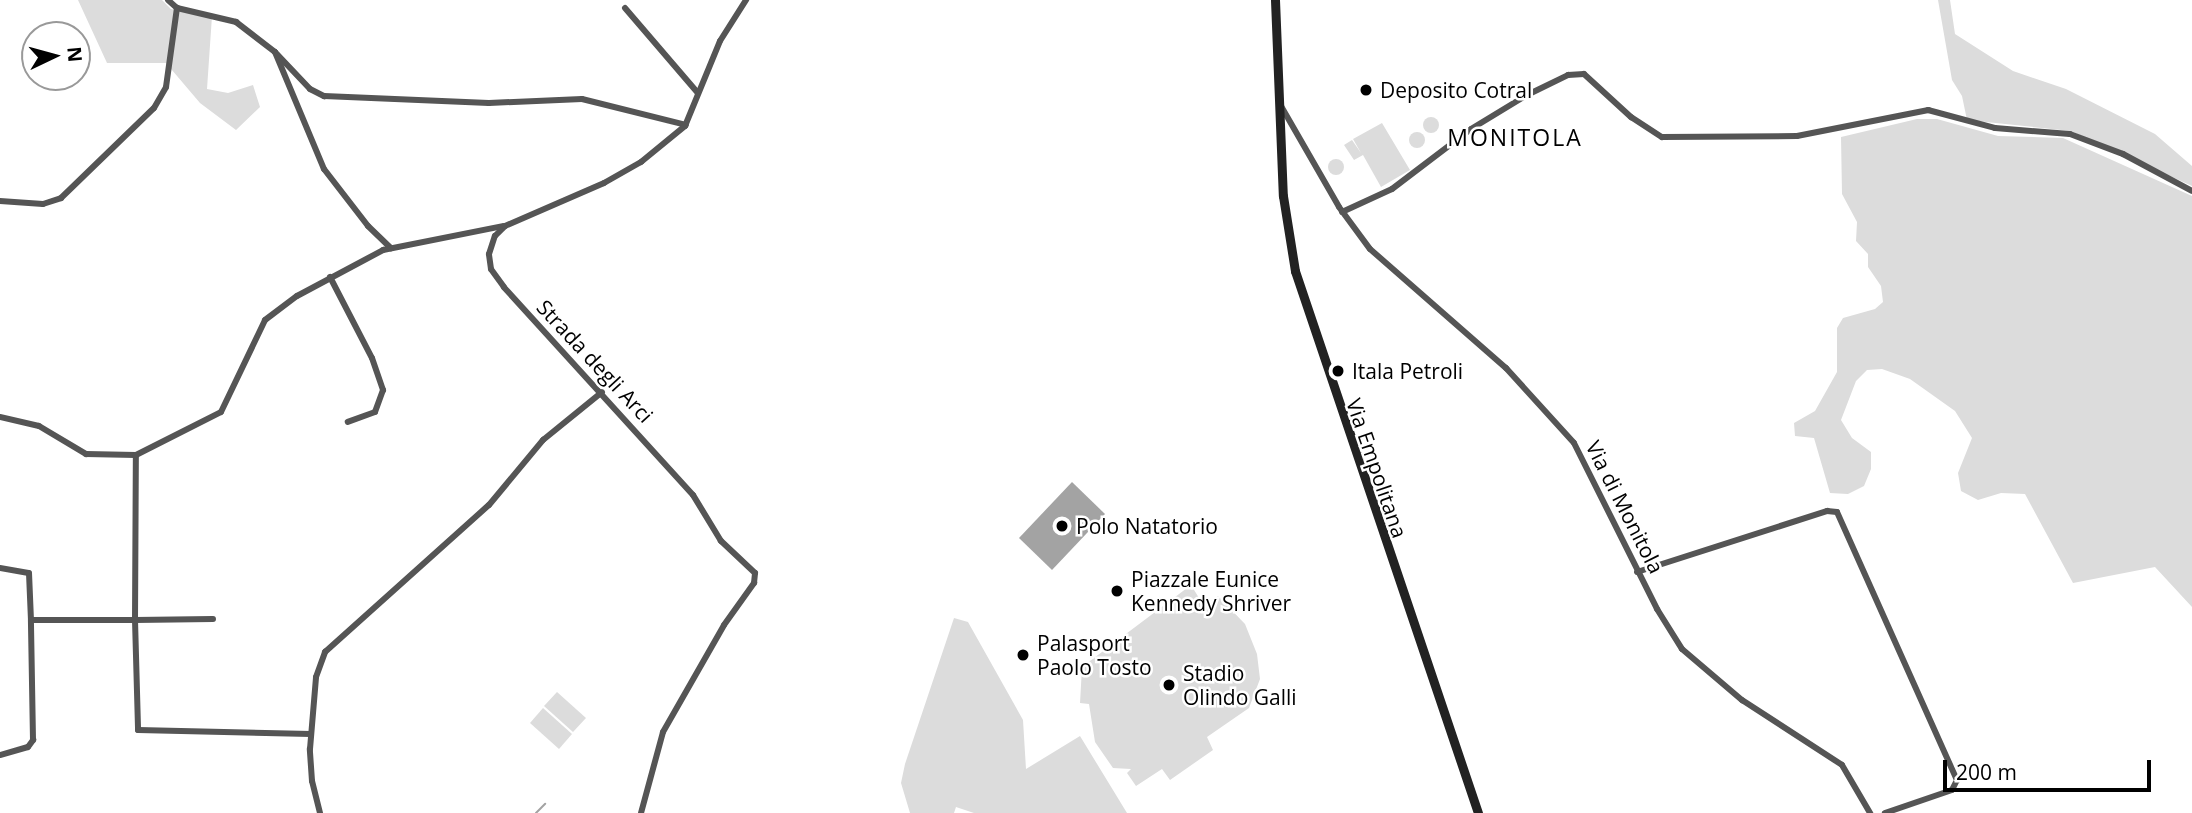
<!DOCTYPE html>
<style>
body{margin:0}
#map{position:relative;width:2192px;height:813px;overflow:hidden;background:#fff;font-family:"Open Sans",sans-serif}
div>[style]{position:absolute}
.green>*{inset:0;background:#dcdcdc}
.round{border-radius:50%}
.water>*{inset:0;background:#a3a3a3}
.stream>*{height:2px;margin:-1px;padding:0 1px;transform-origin:1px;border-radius:1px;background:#a3a3a3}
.street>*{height:6px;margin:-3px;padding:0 3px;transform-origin:3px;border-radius:3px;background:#555}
.secondary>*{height:9px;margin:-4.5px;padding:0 4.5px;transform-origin:4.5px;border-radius:4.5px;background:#222}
.dots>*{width:19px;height:19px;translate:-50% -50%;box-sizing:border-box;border:4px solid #fff;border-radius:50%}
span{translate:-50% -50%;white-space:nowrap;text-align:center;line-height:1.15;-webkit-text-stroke:5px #fff;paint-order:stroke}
.poi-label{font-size:21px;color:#000}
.left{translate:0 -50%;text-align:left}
.street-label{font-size:21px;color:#000}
.neighbourhood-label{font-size:23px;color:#000;letter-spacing:2px}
.north{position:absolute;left:21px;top:21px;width:70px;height:70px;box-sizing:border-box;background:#fff;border:2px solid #999;border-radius:50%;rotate:85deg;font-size:19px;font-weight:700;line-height:28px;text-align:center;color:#000}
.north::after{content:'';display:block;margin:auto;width:24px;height:32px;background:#000;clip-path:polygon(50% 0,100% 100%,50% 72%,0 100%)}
.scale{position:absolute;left:1943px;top:760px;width:208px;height:32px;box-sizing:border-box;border:4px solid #000;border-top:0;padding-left:9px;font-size:21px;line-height:24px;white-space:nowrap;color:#000;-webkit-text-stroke:5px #fff;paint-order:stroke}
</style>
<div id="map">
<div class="green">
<i style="clip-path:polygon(78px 0,162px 0,171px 9px,212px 16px,207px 89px,228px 93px,253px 85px,260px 107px,236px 130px,200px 103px,166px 63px,107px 63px)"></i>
<i style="clip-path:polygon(1938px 0,1950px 0,1955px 34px,2013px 71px,2066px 89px,2155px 134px,2192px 166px,2192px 186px,2071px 131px,1967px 120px,1962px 96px,1952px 80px)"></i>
<i class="round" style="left:1423px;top:117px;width:16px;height:16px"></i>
<i style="clip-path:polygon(1917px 119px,1937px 119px,1998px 136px,2063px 138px,2192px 196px,2192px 607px,2155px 567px,2073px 583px,2025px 494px,2001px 493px,1978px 500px,1961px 491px,1958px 473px,1972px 438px,1955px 411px,1910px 379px,1882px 369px,1867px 370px,1856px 381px,1841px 420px,1852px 438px,1871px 452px,1871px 469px,1864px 486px,1848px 494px,1830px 493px,1814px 438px,1795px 436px,1794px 423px,1815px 411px,1837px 372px,1837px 328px,1843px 318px,1875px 309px,1883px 302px,1881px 286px,1868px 267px,1868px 254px,1856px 241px,1857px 222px,1842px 194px,1841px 137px)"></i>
<i style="clip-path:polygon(1382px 123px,1410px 170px,1381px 187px,1363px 155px,1354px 160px,1344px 145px,1352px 140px,1361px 153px,1353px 139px)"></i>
<i class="round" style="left:1409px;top:132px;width:16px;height:16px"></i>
<i class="round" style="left:1328px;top:159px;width:16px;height:16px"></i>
<i style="clip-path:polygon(1191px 585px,1204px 606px,1218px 596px,1245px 624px,1257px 654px,1260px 679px,1249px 708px,1207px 737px,1213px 750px,1170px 780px,1162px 769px,1136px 786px,1127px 773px,1131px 769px,1113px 768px,1095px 742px,1089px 704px,1080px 703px,1082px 667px)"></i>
<i style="clip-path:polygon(954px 618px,968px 622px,1023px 720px,1026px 769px,1080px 736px,1127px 813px,974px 813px,956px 807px,954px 813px,910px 813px,901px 783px,905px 764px)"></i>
<i style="clip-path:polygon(557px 692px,586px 718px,573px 732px,544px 706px)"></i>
<i style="clip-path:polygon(543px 708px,572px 734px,559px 749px,530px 723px)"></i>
</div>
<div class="water">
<i style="clip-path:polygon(1072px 482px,1105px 514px,1052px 570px,1019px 538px)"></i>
</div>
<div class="stream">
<i style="left:536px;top:813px;width:13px;rotate:-45deg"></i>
</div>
<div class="street">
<i style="left:168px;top:0;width:12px;rotate:42deg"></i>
<i style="left:177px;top:8px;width:61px;rotate:13.3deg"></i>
<i style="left:236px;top:22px;width:49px;rotate:37.6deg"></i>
<i style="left:275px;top:52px;width:127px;rotate:67.3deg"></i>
<i style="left:324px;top:169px;width:72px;rotate:52.3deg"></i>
<i style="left:368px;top:226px;width:32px;rotate:44deg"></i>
<i style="left:625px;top:8px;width:111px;rotate:49.4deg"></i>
<i style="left:275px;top:52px;width:51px;rotate:46.6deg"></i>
<i style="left:310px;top:89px;width:16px;rotate:27deg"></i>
<i style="left:324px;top:96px;width:165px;rotate:2.4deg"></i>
<i style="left:489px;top:103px;width:93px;rotate:-2.5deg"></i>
<i style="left:582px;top:99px;width:107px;rotate:14deg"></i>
<i style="left:1281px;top:106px;width:116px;rotate:60.1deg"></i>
<i style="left:1339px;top:207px;width:52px;rotate:53.6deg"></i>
<i style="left:1370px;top:249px;width:181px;rotate:41.2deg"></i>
<i style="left:1506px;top:368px;width:101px;rotate:47.8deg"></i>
<i style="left:1574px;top:443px;width:186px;rotate:63.4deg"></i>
<i style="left:1657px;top:609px;width:47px;rotate:58deg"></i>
<i style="left:1682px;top:649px;width:79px;rotate:40.4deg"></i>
<i style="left:1742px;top:700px;width:119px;rotate:33deg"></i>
<i style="left:1842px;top:765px;width:56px;rotate:59.7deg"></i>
<i style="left:0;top:201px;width:43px;rotate:4deg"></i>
<i style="left:43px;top:204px;width:19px;rotate:-18deg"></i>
<i style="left:61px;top:198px;width:129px;rotate:-44.1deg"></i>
<i style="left:154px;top:108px;width:24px;rotate:-60deg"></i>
<i style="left:166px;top:87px;width:80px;rotate:-82.1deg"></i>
<i style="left:1342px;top:212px;width:55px;rotate:-24.7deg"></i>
<i style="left:1392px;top:189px;width:99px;rotate:-37.2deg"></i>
<i style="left:1471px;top:129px;width:66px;rotate:-31.3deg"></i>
<i style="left:1527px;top:95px;width:46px;rotate:-26deg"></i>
<i style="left:1568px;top:75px;width:16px;rotate:-4deg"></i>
<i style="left:1584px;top:74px;width:64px;rotate:42.5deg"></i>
<i style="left:1631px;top:117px;width:37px;rotate:33deg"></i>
<i style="left:1662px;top:137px;width:135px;rotate:-0.4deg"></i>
<i style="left:1797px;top:136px;width:134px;rotate:-11.2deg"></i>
<i style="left:1928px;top:110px;width:69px;rotate:15deg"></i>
<i style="left:1995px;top:128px;width:75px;rotate:4.6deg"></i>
<i style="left:2070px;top:134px;width:57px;rotate:20.7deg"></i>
<i style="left:2123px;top:154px;width:78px;rotate:28.2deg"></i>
<i style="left:330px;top:277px;width:91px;rotate:62.6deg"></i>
<i style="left:372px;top:358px;width:34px;rotate:71deg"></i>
<i style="left:383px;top:390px;width:23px;rotate:110deg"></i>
<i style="left:375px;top:412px;width:29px;rotate:160deg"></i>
<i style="left:0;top:417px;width:40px;rotate:13deg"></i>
<i style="left:39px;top:426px;width:55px;rotate:30.8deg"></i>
<i style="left:86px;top:454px;width:50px;rotate:1.1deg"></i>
<i style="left:0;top:568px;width:29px;rotate:10deg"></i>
<i style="left:29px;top:573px;width:47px;rotate:87.6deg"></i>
<i style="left:31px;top:620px;width:104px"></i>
<i style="left:135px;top:620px;width:165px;rotate:-89.7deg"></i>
<i style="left:136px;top:455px;width:95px;rotate:-26.8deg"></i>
<i style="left:221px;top:412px;width:102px;rotate:-64.4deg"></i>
<i style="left:265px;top:320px;width:40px;rotate:-37deg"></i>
<i style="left:297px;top:296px;width:98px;rotate:-28.1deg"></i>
<i style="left:383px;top:250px;width:122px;rotate:-11.3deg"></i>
<i style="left:1637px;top:572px;width:200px;rotate:-17.8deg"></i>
<i style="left:1827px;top:511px;width:10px;rotate:6deg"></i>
<i style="left:1837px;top:512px;width:294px;rotate:65.9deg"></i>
<i style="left:1957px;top:780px;width:11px;rotate:117deg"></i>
<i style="left:1952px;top:790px;width:71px;rotate:161.1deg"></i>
<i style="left:213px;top:619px;width:78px;rotate:179.3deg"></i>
<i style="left:135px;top:620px;width:110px;rotate:88.4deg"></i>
<i style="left:138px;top:730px;width:173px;rotate:1.3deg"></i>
<i style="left:0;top:755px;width:29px;rotate:-16deg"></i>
<i style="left:28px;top:747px;width:9px;rotate:-54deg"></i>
<i style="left:33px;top:740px;width:120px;rotate:-91deg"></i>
<i style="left:320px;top:813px;width:33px;rotate:-104deg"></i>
<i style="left:312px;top:781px;width:32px;rotate:-94deg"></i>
<i style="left:310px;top:749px;width:72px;rotate:-85.2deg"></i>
<i style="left:316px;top:677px;width:27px;rotate:-70deg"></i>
<i style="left:325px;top:652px;width:220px;rotate:-41.9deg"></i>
<i style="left:489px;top:505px;width:85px;rotate:-50.3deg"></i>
<i style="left:543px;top:440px;width:76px;rotate:-39.1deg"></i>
<i style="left:641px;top:813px;width:84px;rotate:-74.8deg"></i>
<i style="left:663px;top:732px;width:123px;rotate:-60.3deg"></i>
<i style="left:724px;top:625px;width:52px;rotate:-54.5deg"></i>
<i style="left:754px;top:583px;width:10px;rotate:-84deg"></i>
<i style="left:755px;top:573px;width:47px;rotate:-136.7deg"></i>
<i style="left:721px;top:541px;width:54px;rotate:-121.3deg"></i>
<i style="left:693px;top:495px;width:281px;rotate:-132.3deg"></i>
<i style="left:504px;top:287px;width:22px;rotate:-126deg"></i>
<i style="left:491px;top:269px;width:15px;rotate:-98deg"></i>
<i style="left:489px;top:254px;width:19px;rotate:-72deg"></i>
<i style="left:495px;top:236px;width:14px;rotate:-45deg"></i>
<i style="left:505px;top:226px;width:108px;rotate:-23.5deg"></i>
<i style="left:604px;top:183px;width:43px;rotate:-29.6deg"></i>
<i style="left:641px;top:162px;width:57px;rotate:-39.3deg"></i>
<i style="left:685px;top:126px;width:92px;rotate:-67.6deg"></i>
<i style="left:720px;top:41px;width:49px;rotate:-57.6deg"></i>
</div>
<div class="secondary">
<i style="left:1275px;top:0;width:196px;rotate:87.7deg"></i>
<i style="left:1283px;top:196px;width:76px;rotate:80.9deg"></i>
<i style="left:1295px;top:271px;width:572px;rotate:71.34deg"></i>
</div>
<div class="dots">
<i style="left:1366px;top:90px;background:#000"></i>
<i style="left:1338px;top:371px;background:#000"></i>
<i style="left:1062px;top:526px;background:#000"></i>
<i style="left:1117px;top:591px;background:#000"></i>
<i style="left:1023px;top:655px;background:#000"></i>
<i style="left:1169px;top:685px;background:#000"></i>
</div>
<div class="poi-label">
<span class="left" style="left:1380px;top:90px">Deposito Cotral</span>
<span class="left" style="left:1352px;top:371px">Itala Petroli</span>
<span class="left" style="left:1076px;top:526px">Polo Natatorio</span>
<span class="left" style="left:1131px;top:591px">Piazzale Eunice<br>Kennedy Shriver</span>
<span class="left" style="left:1037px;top:655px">Palasport<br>Paolo Tosto</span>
<span class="left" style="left:1183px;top:685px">Stadio<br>Olindo Galli</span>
</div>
<div class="street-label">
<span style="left:595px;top:361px;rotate:47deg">Strada degli Arci</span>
<span style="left:1377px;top:468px;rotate:71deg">Via Empolitana</span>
<span style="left:1625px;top:507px;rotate:63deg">Via di Monitola</span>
</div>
<div class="neighbourhood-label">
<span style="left:1515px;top:137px">MONITOLA</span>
</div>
<div class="north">N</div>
<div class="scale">200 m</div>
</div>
